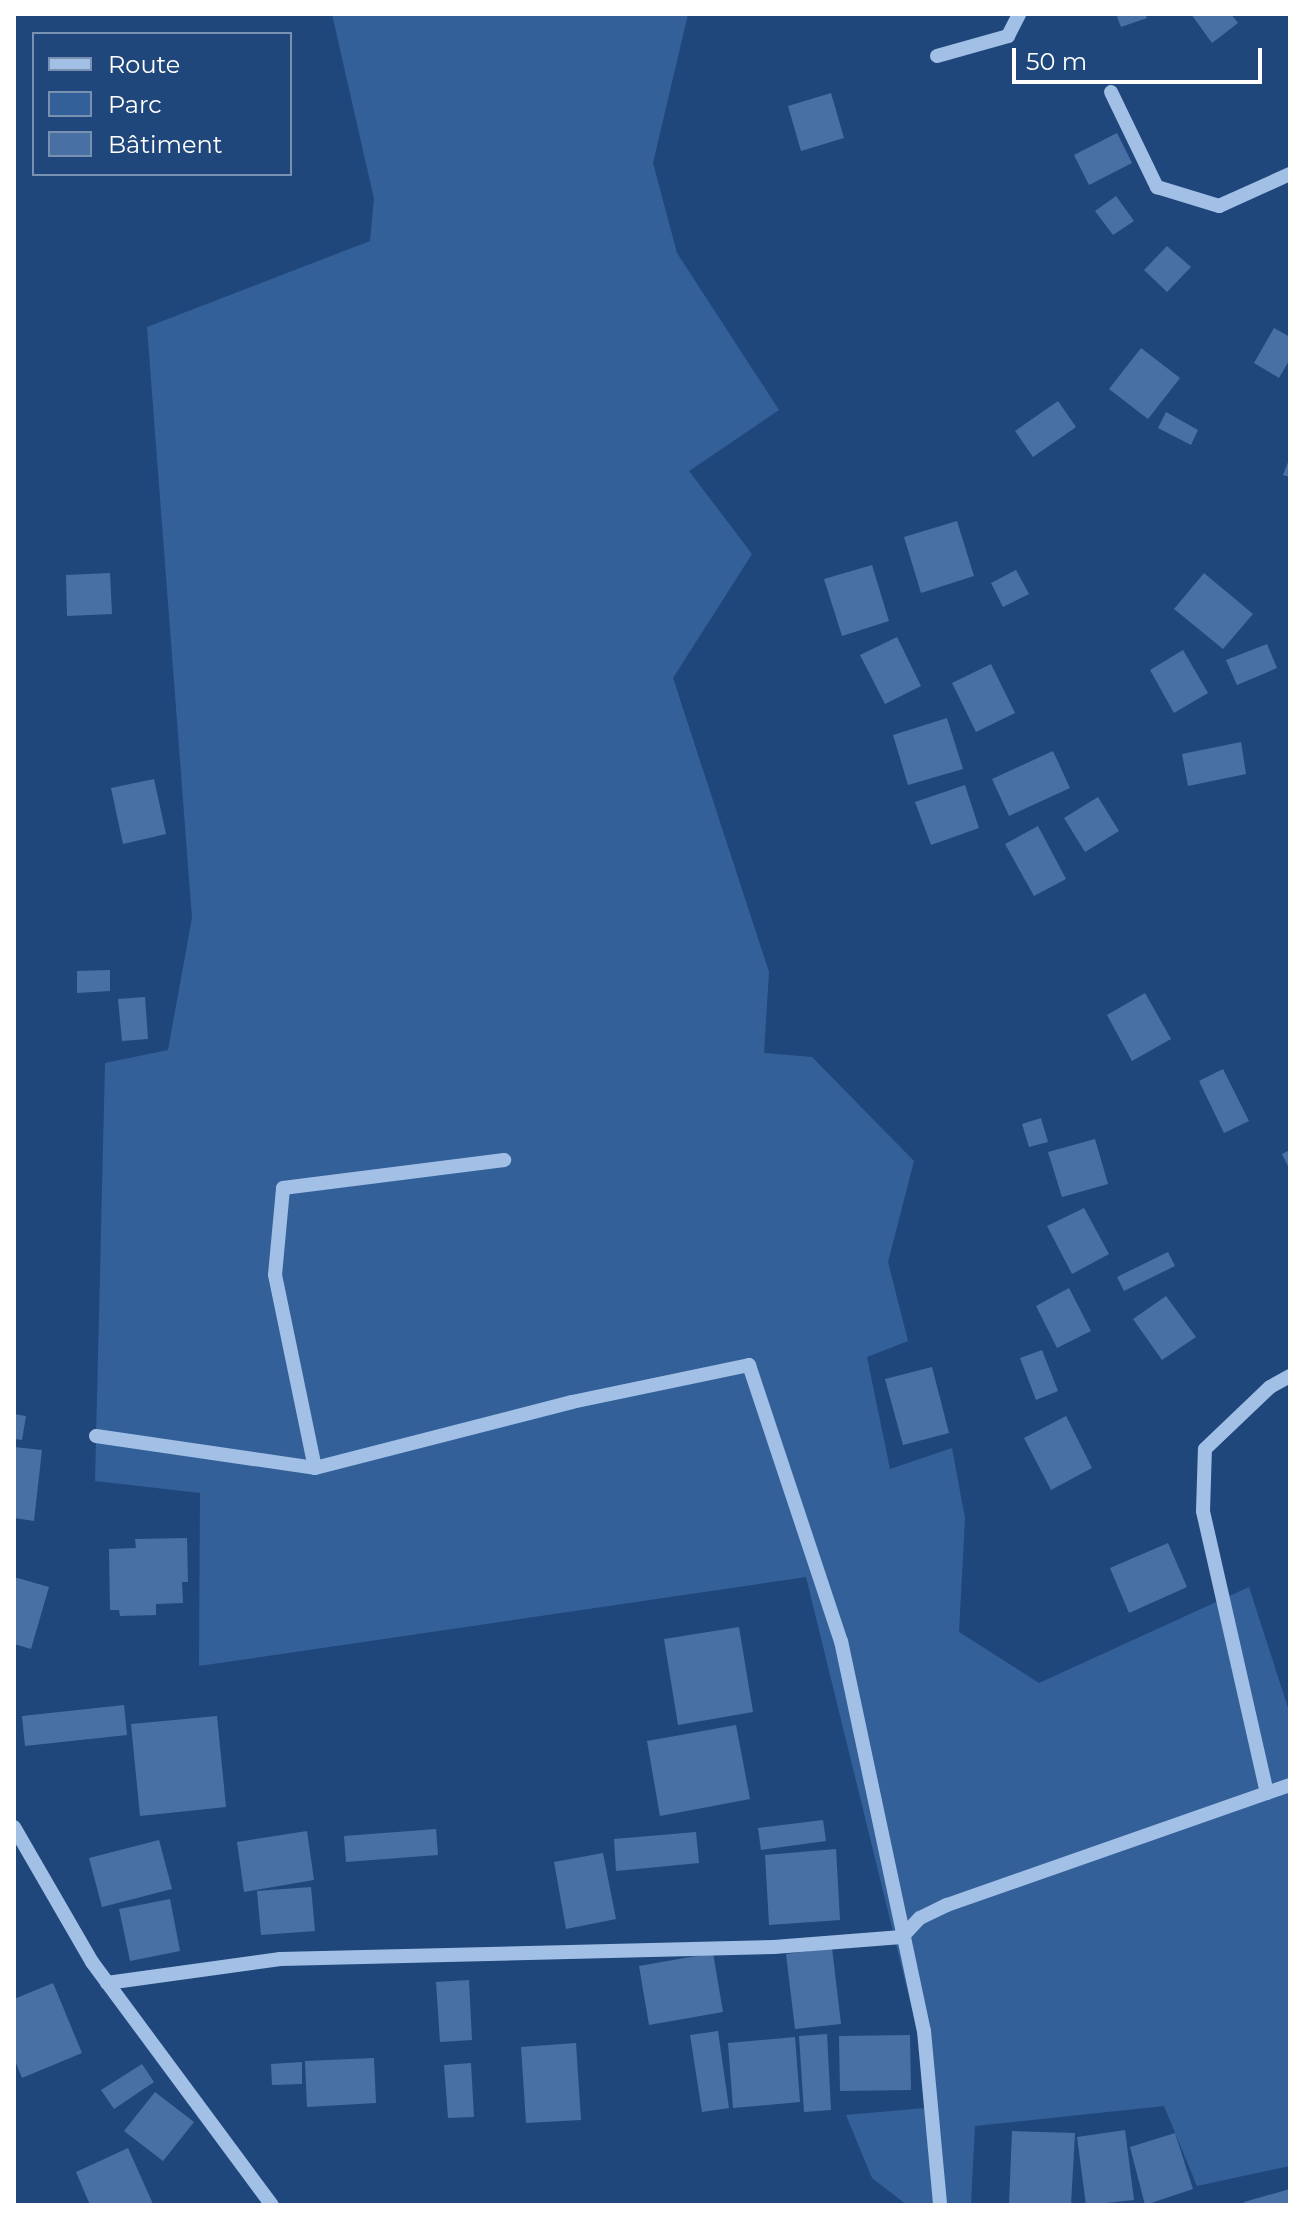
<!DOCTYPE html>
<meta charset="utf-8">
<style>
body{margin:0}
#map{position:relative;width:1304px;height:2219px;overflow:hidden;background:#20477b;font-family:Montserrat,sans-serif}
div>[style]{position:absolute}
.green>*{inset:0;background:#336099}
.building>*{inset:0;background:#4970a4}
.minor>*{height:14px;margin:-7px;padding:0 7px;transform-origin:7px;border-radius:7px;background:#a2c0e6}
span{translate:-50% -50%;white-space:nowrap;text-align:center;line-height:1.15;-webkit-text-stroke:7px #20477b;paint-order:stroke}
.frame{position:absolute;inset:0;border:16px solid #fff;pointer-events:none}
.legend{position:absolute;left:32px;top:32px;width:260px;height:144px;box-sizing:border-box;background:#20477b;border:2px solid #7991b0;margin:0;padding:10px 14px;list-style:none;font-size:24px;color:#fff}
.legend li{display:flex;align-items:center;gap:16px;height:40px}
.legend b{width:40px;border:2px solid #7991b0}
.scale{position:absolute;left:1012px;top:48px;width:250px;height:36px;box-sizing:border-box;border:4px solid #fff;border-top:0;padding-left:10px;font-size:24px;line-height:28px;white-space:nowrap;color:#fff;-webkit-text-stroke:6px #20477b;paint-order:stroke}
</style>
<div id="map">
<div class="green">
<i style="clip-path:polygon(332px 14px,688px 14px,653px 163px,677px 253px,779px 410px,689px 471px,752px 554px,673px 678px,769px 972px,764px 1053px,812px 1057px,914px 1161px,888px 1262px,908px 1341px,867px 1357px,890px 1469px,952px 1448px,965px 1518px,959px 1632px,1039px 1683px,1249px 1587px,1290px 1714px,1290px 2166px,1197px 2186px,1164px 2106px,975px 2126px,971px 2205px,907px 2205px,872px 2178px,846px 2115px,936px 2107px,806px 1577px,199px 1666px,200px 1493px,95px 1481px,105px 1063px,168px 1050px,192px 918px,147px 327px,370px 241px,374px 199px)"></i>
</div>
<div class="building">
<i style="clip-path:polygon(1116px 14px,1145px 14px,1147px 18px,1121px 27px)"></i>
<i style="clip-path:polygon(1191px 14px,1231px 14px,1238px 23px,1212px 43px)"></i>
<i style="clip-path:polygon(831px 93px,844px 138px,801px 151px,788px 106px)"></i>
<i style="clip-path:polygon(1117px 133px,1132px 163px,1089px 185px,1074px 155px)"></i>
<i style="clip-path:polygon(1116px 196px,1134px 221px,1113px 235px,1095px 211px)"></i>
<i style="clip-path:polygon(1167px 246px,1191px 267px,1167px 292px,1144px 270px)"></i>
<i style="clip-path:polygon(1274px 328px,1290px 337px,1290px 359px,1279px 378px,1254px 363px)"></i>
<i style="clip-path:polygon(1141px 348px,1180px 378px,1148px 419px,1109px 389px)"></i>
<i style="clip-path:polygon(1058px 401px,1076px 427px,1033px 457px,1015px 431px)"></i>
<i style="clip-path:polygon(1166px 412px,1198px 430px,1191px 445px,1158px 428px)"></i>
<i style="clip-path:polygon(1290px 457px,1290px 477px,1283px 475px)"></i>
<i style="clip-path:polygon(957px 521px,974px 576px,921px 593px,904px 537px)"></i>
<i style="clip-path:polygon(872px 565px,889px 621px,842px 636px,824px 579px)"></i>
<i style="clip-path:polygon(1016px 570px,1029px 594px,1003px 607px,991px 583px)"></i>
<i style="clip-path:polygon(110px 573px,112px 614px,67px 616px,66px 575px)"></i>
<i style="clip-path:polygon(1204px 573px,1253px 614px,1223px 649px,1174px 609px)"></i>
<i style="clip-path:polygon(897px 637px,921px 686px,885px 704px,860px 655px)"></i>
<i style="clip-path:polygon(1267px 644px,1277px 668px,1237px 685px,1226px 660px)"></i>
<i style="clip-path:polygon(1183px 650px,1208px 693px,1174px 713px,1150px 670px)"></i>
<i style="clip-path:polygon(991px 664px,1015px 713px,976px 732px,952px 683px)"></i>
<i style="clip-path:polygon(947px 718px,963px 769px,908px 785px,893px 735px)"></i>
<i style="clip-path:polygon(1241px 742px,1246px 774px,1188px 786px,1182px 754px)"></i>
<i style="clip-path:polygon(1053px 751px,1070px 788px,1009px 816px,992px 779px)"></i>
<i style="clip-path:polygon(154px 779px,166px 834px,123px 844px,111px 788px)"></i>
<i style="clip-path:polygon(965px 785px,979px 828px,931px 845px,915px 802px)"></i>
<i style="clip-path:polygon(1098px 797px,1119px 831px,1085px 852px,1064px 818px)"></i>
<i style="clip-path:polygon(1038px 826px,1066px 879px,1034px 896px,1005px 844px)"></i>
<i style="clip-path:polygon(110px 970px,110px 991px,77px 993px,77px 971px)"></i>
<i style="clip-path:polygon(1145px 993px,1171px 1039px,1132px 1061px,1107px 1015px)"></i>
<i style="clip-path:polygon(145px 997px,148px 1039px,122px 1041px,118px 999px)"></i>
<i style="clip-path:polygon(1223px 1069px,1249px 1121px,1224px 1133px,1199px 1081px)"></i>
<i style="clip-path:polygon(1041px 1118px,1048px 1142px,1029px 1147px,1022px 1124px)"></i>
<i style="clip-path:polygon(1095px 1139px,1108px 1184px,1062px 1197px,1048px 1152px)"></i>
<i style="clip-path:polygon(1290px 1150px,1290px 1170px,1282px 1154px)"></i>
<i style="clip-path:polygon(1084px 1208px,1109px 1254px,1072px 1274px,1047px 1226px)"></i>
<i style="clip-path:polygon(1168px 1252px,1175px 1266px,1124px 1291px,1117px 1277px)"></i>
<i style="clip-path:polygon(1069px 1288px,1091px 1331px,1057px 1348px,1036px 1306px)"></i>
<i style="clip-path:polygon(1166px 1296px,1196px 1337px,1162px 1360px,1133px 1319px)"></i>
<i style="clip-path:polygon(1042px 1350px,1058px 1391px,1036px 1400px,1020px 1358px)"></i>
<i style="clip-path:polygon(932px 1367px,949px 1433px,903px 1445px,885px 1379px)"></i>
<i style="clip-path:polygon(14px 1414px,26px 1416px,22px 1440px,14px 1439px)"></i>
<i style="clip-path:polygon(1066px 1416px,1092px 1468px,1051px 1490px,1024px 1438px)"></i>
<i style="clip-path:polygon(14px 1447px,42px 1450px,34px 1521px,14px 1518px)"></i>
<i style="clip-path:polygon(187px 1538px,188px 1582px,182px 1582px,183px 1603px,156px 1604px,156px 1615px,120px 1616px,119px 1610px,110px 1610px,109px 1549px,136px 1548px,135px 1539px)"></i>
<i style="clip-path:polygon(1168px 1543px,1187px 1587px,1129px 1613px,1110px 1568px)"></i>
<i style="clip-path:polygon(14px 1577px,49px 1587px,31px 1649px,14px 1644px)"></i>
<i style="clip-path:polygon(739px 1627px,753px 1712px,678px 1725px,664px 1639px)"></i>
<i style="clip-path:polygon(124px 1705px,127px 1735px,25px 1746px,22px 1716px)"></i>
<i style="clip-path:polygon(217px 1716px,226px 1807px,140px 1816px,131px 1724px)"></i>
<i style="clip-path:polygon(736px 1725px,750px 1799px,660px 1816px,647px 1741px)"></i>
<i style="clip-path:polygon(823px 1820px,826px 1841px,761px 1850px,758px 1828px)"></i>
<i style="clip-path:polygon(436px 1829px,438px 1855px,346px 1862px,344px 1836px)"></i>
<i style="clip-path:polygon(307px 1831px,314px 1880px,244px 1892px,237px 1842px)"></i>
<i style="clip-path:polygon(696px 1832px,699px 1863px,616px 1871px,614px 1839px)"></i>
<i style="clip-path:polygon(159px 1840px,172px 1889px,102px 1907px,89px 1858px)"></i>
<i style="clip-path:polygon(836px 1849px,840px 1920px,769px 1925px,765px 1855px)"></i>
<i style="clip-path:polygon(603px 1853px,616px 1919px,566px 1929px,554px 1862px)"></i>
<i style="clip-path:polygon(311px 1887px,315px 1931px,261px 1935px,257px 1891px)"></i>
<i style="clip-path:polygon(170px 1899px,180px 1951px,130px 1961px,119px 1909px)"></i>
<i style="clip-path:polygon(832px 1948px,841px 2024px,795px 2029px,786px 1954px)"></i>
<i style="clip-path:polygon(713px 1953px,723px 2012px,649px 2025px,639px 1966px)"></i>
<i style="clip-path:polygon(469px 1980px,472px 2040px,440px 2042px,436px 1982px)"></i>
<i style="clip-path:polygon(53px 1983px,82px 2053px,22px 2078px,14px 2058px,14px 1999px)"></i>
<i style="clip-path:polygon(718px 2031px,729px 2108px,702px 2112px,690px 2035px)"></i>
<i style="clip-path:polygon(827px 2034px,831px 2110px,804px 2112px,799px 2036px)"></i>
<i style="clip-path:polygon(910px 2035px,911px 2090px,840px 2091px,839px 2036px)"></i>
<i style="clip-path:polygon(795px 2037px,800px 2102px,733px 2108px,728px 2043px)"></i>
<i style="clip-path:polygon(576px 2043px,581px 2120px,526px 2123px,521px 2047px)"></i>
<i style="clip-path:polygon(374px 2058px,376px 2103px,307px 2107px,305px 2061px)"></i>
<i style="clip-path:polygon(302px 2062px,302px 2084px,272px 2085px,271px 2064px)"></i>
<i style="clip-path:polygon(471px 2063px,474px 2117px,448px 2118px,444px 2065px)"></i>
<i style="clip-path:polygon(142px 2064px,154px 2082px,114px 2109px,101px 2090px)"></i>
<i style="clip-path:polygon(155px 2092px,194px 2122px,163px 2161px,124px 2131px)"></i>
<i style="clip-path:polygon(1125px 2130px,1134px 2200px,1086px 2205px,1077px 2137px)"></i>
<i style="clip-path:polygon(1012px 2131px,1075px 2133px,1071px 2205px,1009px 2205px)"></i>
<i style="clip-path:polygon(1175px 2133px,1193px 2189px,1145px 2205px,1130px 2147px)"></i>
<i style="clip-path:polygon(128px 2148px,153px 2204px,90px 2205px,76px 2172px)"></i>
<i style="clip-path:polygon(1290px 2189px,1290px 2205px,1245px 2205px,1244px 2202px)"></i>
</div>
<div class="minor">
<i style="left:937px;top:56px;width:74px;rotate:-15.7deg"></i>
<i style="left:1008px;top:36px;width:25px;rotate:-63deg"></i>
<i style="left:1111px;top:92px;width:106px;rotate:64.2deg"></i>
<i style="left:1157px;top:187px;width:65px;rotate:17deg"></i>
<i style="left:1219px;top:206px;width:78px;rotate:-24.3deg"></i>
<i style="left:96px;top:1436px;width:221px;rotate:8.3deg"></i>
<i style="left:315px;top:1468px;width:265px;rotate:-14.4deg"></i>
<i style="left:572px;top:1402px;width:181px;rotate:-11.8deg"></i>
<i style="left:749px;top:1365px;width:291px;rotate:71.6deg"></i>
<i style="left:841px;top:1641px;width:399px;rotate:78deg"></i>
<i style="left:924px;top:2031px;width:175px;rotate:84.7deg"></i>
<i style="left:315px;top:1468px;width:197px;rotate:-101.7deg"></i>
<i style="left:275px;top:1275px;width:87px;rotate:-84.7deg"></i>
<i style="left:283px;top:1188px;width:223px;rotate:-7.2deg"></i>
<i style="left:1267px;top:1793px;width:289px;rotate:-102.8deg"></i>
<i style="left:1203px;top:1511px;width:62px;rotate:-88.2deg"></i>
<i style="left:1205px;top:1449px;width:90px;rotate:-43.6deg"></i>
<i style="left:1270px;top:1387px;width:23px;rotate:-29deg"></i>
<i style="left:14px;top:1827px;width:156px;rotate:60deg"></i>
<i style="left:92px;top:1962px;width:302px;rotate:53.5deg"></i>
<i style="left:107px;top:1983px;width:175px;rotate:-7.9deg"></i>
<i style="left:280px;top:1959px;width:494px;rotate:-1.4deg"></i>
<i style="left:774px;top:1947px;width:128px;rotate:-4.5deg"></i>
<i style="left:902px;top:1937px;width:26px;rotate:-47deg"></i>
<i style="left:920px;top:1918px;width:30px;rotate:-26deg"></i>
<i style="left:947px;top:1905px;width:363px;rotate:-19.3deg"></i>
</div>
<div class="frame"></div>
<ul class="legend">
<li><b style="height:10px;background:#a2c0e6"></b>Route</li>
<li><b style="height:22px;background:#336099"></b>Parc</li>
<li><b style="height:22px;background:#4970a4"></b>Bâtiment</li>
</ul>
<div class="scale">50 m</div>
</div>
